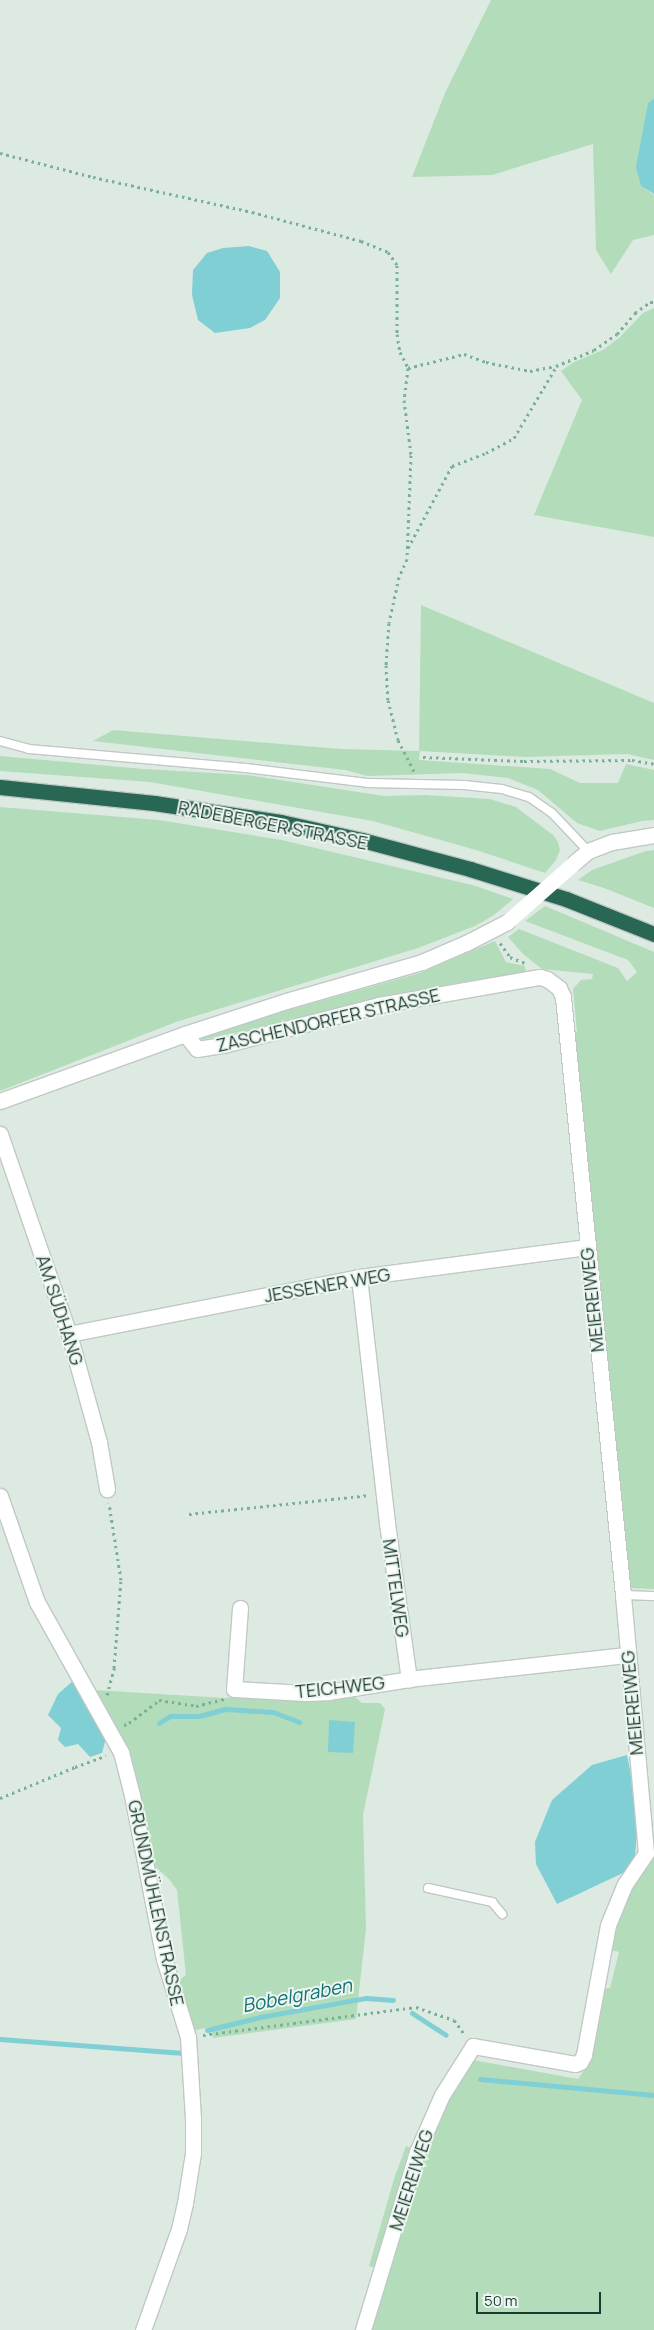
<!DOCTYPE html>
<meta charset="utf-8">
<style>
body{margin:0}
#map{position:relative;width:654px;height:2330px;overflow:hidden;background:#dceae2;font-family:Manrope,sans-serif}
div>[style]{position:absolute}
.green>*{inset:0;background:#b3ddba}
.water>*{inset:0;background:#7fcfd4}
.stream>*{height:5px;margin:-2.5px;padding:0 2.5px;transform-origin:2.5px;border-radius:2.5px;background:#7fcfd4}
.path>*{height:3px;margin-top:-1.5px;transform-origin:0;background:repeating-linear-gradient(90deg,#7ab09a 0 2.5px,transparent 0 6.5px)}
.roads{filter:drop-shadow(1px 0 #c0c8c5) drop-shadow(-1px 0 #c0c8c5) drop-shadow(0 1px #c0c8c5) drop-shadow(0 -1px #c0c8c5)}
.lane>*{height:8px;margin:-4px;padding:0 4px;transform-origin:4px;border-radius:4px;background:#fff}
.street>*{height:15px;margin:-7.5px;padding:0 7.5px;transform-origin:7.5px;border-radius:7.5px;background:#fff}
.highway>*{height:15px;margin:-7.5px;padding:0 7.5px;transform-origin:7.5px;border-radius:7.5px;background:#286754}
.street-bridge>*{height:15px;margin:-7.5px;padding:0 7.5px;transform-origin:7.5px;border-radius:7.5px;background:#fff}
span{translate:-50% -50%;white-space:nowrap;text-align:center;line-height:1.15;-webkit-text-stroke:4px #ecf6f0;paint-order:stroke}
.street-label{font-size:18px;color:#1d392f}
.water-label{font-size:19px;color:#157178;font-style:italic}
.scale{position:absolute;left:476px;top:2292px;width:125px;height:22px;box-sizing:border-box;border:2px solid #1d392f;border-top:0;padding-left:6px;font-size:15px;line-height:18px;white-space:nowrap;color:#1d392f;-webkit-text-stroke:4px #ecf6f0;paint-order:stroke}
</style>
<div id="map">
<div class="green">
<i style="clip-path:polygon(491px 0,654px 0,654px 98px,648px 103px,641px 186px,654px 195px,654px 235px,633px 240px,611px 274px,596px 250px,593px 144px,492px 175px,412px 177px,445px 93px)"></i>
<i style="clip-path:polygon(654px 308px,654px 537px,534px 515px,582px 400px,561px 371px,574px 362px,603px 350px,620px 337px,643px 313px)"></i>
<i style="clip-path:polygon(421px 605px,654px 703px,654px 760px,627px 754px,525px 757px,420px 751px,419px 760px,550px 769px,580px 783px,618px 783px,626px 764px,654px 770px,654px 820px,642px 821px,600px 831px,577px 823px,538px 790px,508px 778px,462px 773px,368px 776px,345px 770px,93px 741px,113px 730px,341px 749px,419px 751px)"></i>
<i style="clip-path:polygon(0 756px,143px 769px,248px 775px,384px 796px,425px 795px,490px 799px,516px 807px,553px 835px,558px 842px,560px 850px,556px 860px,545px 873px,476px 850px,373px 821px,150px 782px,0 771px)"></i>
<i style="clip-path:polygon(0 807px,159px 820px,282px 840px,476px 886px,513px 899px,494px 915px,475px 926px,418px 948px,176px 1022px,0 1091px)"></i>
<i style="clip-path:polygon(654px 850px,654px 908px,604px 888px,578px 880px,592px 870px,646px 851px)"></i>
<i style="clip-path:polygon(545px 906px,654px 952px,654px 1589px,630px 1588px,571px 1034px,577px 1032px,573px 989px,581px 980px,592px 979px,593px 974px,542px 969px,523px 954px,508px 937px,519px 929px,618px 968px,627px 981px,637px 972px,628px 960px,525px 921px)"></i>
<i style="clip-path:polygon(495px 941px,506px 962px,525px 966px,526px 972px,201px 1040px,199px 1035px,420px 973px)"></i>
<i style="clip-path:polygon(95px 1690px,225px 1698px,238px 1696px,317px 1700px,354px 1696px,362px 1703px,380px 1703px,385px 1709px,363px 1815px,366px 1928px,356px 2019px,213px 2038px,211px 2027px,195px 2030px,178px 1981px,186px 1975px,177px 1890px,169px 1879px,150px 1862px,131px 1760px,120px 1734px)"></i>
<i style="clip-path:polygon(654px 1856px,654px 2330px,370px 2330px,422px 2154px,448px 2097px,473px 2060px,578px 2079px,587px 2066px,601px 1989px,610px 1988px,619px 1952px,608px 1949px,613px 1926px,630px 1887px)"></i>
<i style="clip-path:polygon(406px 2146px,412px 2149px,376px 2268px,369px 2266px,394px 2179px)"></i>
</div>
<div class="water">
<i style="clip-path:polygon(654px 98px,654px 194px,641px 186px,636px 167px,648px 103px)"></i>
<i style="clip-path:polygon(249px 246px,267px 251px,280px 272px,280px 298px,265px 320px,250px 328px,215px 333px,198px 320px,192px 295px,193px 270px,207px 253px,223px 248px)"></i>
<i style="clip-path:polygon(74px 1680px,106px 1738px,102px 1753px,90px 1757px,78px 1744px,65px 1747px,58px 1740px,61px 1728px,48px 1715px,58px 1694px)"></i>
<i style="clip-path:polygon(329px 1720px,355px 1722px,353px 1753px,328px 1752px)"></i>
<i style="clip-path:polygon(627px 1755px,630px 1770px,637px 1832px,635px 1856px,625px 1872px,557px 1904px,536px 1864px,535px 1842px,552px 1800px,592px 1765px)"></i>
</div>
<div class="stream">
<i style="left:159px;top:1723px;width:13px;rotate:-32deg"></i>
<i style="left:170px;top:1716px;width:29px"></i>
<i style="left:199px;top:1716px;width:28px;rotate:-15deg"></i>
<i style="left:226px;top:1709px;width:47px;rotate:3.7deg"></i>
<i style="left:273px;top:1712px;width:28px;rotate:21deg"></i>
<i style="left:412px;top:2013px;width:40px;rotate:32.9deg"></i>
<i style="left:207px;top:2030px;width:55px;rotate:-13.8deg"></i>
<i style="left:260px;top:2017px;width:108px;rotate:-10.2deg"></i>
<i style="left:366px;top:1998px;width:27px;rotate:4deg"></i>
<i style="left:0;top:2039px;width:184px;rotate:4.4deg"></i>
<i style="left:480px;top:2079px;width:175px;rotate:5.3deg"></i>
</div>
<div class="path">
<i style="left:0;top:153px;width:96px;rotate:14.5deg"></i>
<i style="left:93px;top:177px;width:163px;rotate:12.4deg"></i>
<i style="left:252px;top:212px;width:113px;rotate:14.9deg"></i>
<i style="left:361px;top:241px;width:29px;rotate:22deg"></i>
<i style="left:388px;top:252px;width:16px;rotate:55deg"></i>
<i style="left:397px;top:265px;width:69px;rotate:90deg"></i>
<i style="left:397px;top:334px;width:18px;rotate:81deg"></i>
<i style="left:400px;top:352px;width:18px;rotate:63deg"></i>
<i style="left:408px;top:368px;width:32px;rotate:97deg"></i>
<i style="left:404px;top:400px;width:55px;rotate:82.7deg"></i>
<i style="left:411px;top:455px;width:104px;rotate:92.2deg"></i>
<i style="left:407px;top:559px;width:20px;rotate:114deg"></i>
<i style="left:399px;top:577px;width:47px;rotate:102.3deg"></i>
<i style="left:389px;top:623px;width:42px;rotate:94.1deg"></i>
<i style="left:386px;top:665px;width:35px;rotate:87deg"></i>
<i style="left:388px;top:700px;width:41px;rotate:76deg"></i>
<i style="left:398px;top:740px;width:37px;rotate:63deg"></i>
<i style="left:408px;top:368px;width:58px;rotate:-14deg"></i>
<i style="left:464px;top:354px;width:23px;rotate:20deg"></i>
<i style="left:486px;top:362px;width:45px;rotate:11.6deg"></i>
<i style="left:530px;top:371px;width:26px;rotate:-11deg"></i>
<i style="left:556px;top:366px;width:41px;rotate:-22.8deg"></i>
<i style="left:594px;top:350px;width:28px;rotate:-35deg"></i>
<i style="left:617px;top:334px;width:28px;rotate:-49deg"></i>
<i style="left:635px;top:313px;width:19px;rotate:-36deg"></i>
<i style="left:650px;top:302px;width:4px"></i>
<i style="left:408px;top:548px;width:93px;rotate:-61.8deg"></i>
<i style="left:452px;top:466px;width:36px;rotate:-21deg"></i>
<i style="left:486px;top:453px;width:32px;rotate:-28deg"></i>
<i style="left:514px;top:438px;width:82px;rotate:-59.4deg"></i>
<i style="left:423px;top:757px;width:101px;rotate:2.3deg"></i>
<i style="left:524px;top:761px;width:108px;rotate:-0.5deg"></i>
<i style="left:632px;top:760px;width:22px;rotate:10deg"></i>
<i style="left:500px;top:943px;width:17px;rotate:54deg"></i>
<i style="left:510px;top:957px;width:18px;rotate:22deg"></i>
<i style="left:189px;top:1514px;width:182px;rotate:-6deg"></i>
<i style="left:107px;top:1695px;width:28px;rotate:-75deg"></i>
<i style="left:114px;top:1668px;width:88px;rotate:-85.5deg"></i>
<i style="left:121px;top:1580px;width:78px;rotate:-98.9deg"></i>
<i style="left:124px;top:1725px;width:5px;rotate:-22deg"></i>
<i style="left:129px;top:1723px;width:38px;rotate:-37deg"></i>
<i style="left:159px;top:1700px;width:37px;rotate:9deg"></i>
<i style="left:196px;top:1706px;width:30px;rotate:-14deg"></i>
<i style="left:0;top:1798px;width:81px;rotate:-22.5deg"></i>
<i style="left:75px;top:1767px;width:33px;rotate:-20deg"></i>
<i style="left:203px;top:2035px;width:215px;rotate:-7.5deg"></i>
<i style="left:416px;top:2007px;width:40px;rotate:18.9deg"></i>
<i style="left:454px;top:2020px;width:19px;rotate:54deg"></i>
</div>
<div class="roads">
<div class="lane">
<i style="left:0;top:741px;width:30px;rotate:15deg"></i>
<i style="left:29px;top:749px;width:218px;rotate:5deg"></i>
<i style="left:246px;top:768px;width:124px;rotate:7deg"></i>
<i style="left:369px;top:783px;width:95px;rotate:1.2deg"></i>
<i style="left:464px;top:785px;width:38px;rotate:6deg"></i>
<i style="left:502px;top:789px;width:28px;rotate:17deg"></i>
<i style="left:529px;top:797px;width:28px;rotate:35deg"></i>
<i style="left:552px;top:813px;width:52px;rotate:46.5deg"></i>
<i style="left:623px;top:1595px;width:31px;rotate:2deg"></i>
<i style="left:428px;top:1888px;width:66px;rotate:12.3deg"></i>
<i style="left:492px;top:1902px;width:16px;rotate:50deg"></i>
</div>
<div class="street">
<i style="left:575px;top:862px;width:17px;rotate:-40deg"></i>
<i style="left:588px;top:851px;width:26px;rotate:-21deg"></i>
<i style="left:612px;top:842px;width:43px;rotate:-9.5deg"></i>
<i style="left:185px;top:1034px;width:19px;rotate:51deg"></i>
<i style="left:197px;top:1049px;width:30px;rotate:-9deg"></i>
<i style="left:227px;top:1044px;width:157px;rotate:-14.4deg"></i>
<i style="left:379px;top:1005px;width:163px;rotate:-9.9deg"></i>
<i style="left:540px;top:977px;width:7px;rotate:16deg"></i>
<i style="left:547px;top:979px;width:15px;rotate:37deg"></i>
<i style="left:559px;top:988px;width:10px;rotate:66deg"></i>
<i style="left:563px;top:997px;width:601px;rotate:84.27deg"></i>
<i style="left:623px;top:1595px;width:259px;rotate:84.9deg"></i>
<i style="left:646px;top:1853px;width:40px;rotate:124deg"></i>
<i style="left:624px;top:1886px;width:42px;rotate:112.3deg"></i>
<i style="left:608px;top:1925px;width:132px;rotate:100.5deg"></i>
<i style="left:584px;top:2055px;width:8px;rotate:120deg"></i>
<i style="left:580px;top:2062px;width:5px;rotate:158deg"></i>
<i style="left:575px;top:2064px;width:104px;rotate:-170deg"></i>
<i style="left:473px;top:2046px;width:58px;rotate:122.3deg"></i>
<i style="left:442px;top:2095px;width:62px;rotate:113.7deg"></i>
<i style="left:417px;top:2152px;width:186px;rotate:106.9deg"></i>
<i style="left:0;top:1101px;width:197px;rotate:-19.9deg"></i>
<i style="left:185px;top:1034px;width:106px;rotate:-18.1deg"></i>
<i style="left:286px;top:1001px;width:141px;rotate:-16deg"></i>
<i style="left:422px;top:962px;width:48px;rotate:-23.4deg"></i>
<i style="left:466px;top:943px;width:46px;rotate:-27.1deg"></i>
<i style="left:0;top:1134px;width:212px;rotate:71deg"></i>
<i style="left:69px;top:1334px;width:112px;rotate:74.5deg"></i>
<i style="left:99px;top:1442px;width:48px;rotate:80.3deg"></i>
<i style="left:359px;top:1277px;width:248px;rotate:83.5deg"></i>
<i style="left:387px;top:1523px;width:158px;rotate:82deg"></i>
<i style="left:69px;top:1334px;width:296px;rotate:-11.1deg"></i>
<i style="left:359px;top:1277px;width:230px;rotate:-7.5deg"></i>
<i style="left:0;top:1496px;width:112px;rotate:70.8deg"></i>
<i style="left:37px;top:1602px;width:172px;rotate:60.8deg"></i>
<i style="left:121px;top:1752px;width:44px;rotate:75.7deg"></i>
<i style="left:132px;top:1795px;width:167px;rotate:79deg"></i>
<i style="left:164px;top:1959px;width:82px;rotate:72.9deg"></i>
<i style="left:188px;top:2037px;width:81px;rotate:86.5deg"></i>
<i style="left:193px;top:2118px;width:35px;rotate:90deg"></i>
<i style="left:193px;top:2153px;width:51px;rotate:99.1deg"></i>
<i style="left:185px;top:2203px;width:27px;rotate:103deg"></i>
<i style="left:179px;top:2229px;width:107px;rotate:109.6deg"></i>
<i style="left:240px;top:1608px;width:81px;rotate:94.2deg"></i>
<i style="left:234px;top:1689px;width:71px;rotate:3.2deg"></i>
<i style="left:305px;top:1693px;width:23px;rotate:-2deg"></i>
<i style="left:328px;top:1692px;width:82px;rotate:-9.1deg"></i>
<i style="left:409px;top:1679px;width:220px;rotate:-6.3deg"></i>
</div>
<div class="highway">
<i style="left:0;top:787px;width:155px;rotate:5.9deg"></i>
<i style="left:154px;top:803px;width:128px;rotate:8.5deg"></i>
<i style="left:281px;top:822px;width:83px;rotate:12.5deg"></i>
<i style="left:362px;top:840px;width:112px;rotate:15deg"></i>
<i style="left:470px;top:869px;width:101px;rotate:17.4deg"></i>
<i style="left:566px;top:899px;width:95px;rotate:21.7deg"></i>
</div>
</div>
<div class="street-bridge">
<i style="left:507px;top:922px;width:91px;rotate:-41.4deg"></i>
</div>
<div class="street-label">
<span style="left:273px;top:825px;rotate:11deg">RADEBERGER STRASSE</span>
<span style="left:328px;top:1020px;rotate:-13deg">ZASCHENDORFER STRASSE</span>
<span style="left:327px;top:1285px;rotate:-10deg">JESSENER WEG</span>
<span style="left:592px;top:1300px;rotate:-96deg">MEIEREIWEG</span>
<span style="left:60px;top:1310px;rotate:72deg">AM SÜDHANG</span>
<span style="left:396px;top:1588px;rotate:82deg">MITTELWEG</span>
<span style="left:340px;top:1687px;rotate:-6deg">TEICHWEG</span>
<span style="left:632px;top:1703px;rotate:-95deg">MEIEREIWEG</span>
<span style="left:156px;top:1903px;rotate:78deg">GRUNDMÜHLENSTRASSE</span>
<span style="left:411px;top:2180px;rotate:-72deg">MEIEREIWEG</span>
</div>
<div class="water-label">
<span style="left:297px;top:1996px;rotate:-11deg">Bobelgraben</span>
</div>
<div class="scale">50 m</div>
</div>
